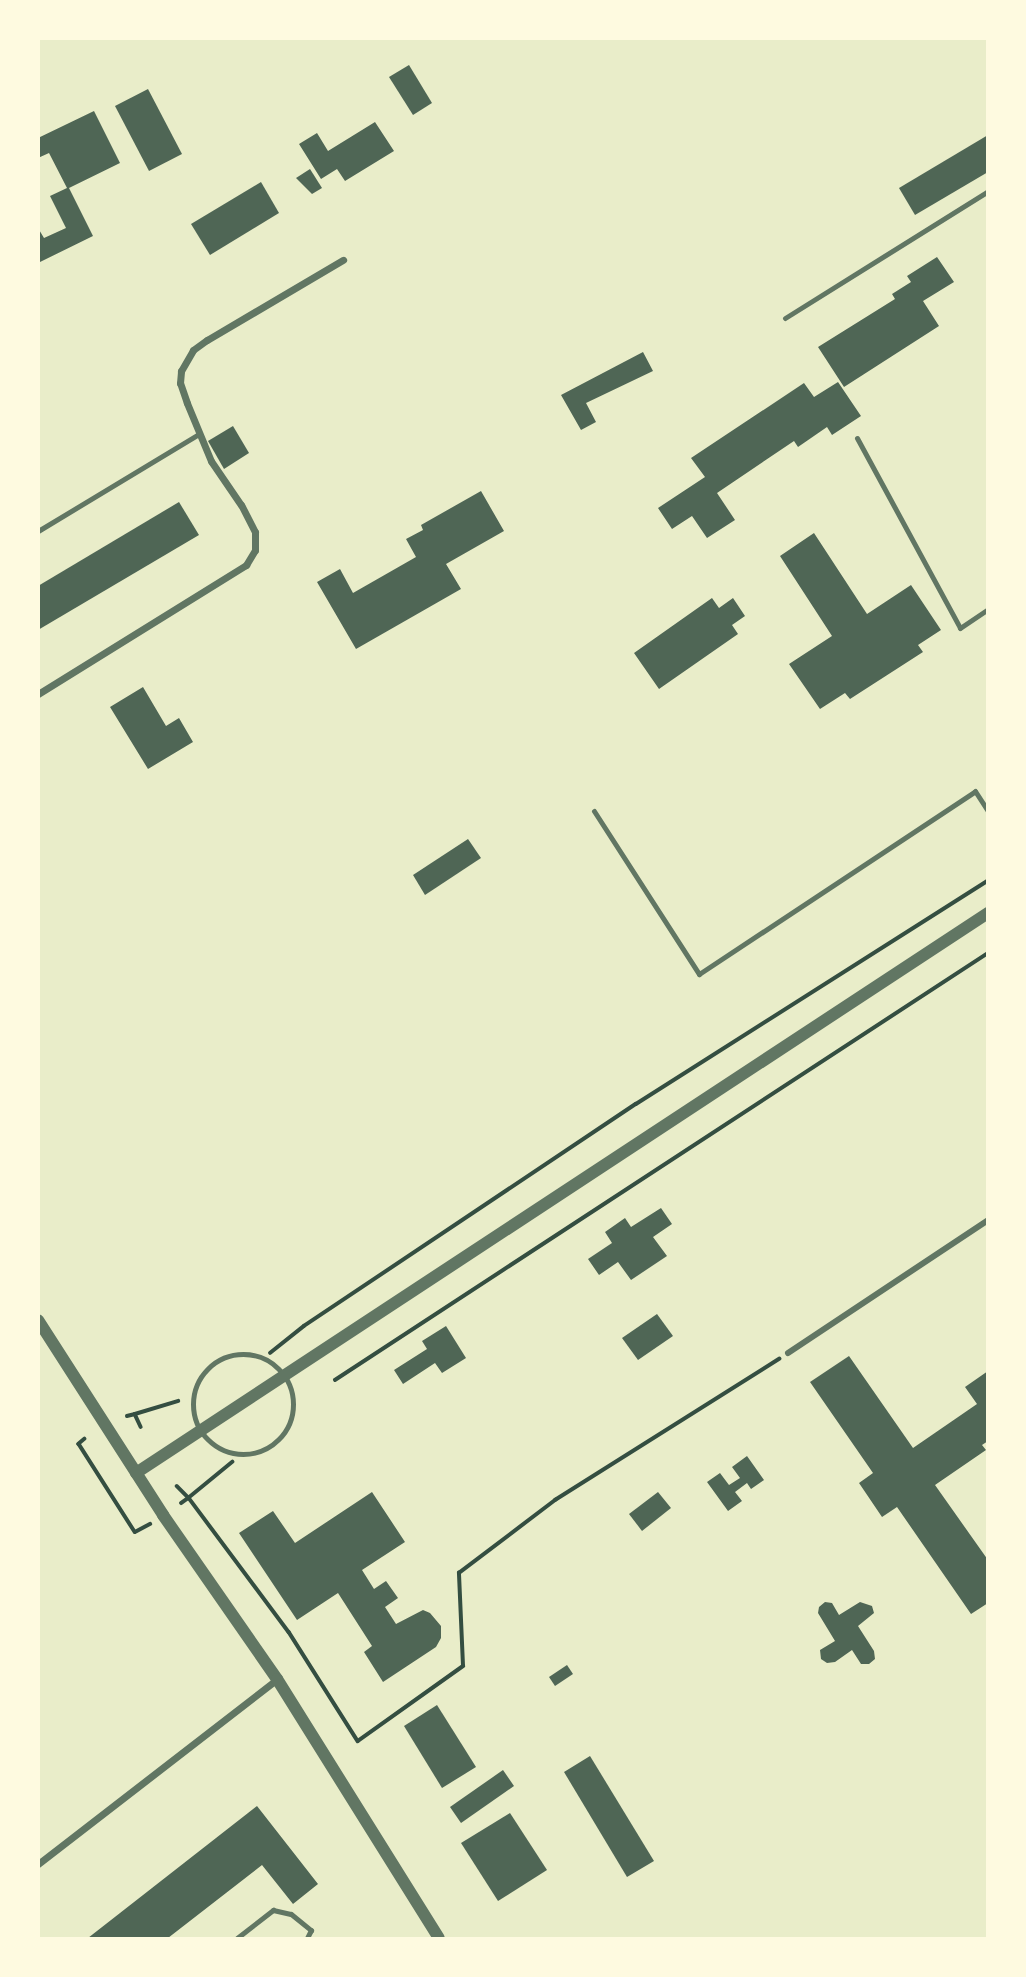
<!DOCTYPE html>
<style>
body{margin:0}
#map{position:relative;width:1026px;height:1977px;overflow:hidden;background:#e9edc9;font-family:Mulish,sans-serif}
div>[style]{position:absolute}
.building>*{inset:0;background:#4f6655}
.path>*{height:3.5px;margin:-1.75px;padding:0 1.75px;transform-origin:1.75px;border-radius:1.75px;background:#344e41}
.service>*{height:5px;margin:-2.5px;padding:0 2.5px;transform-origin:2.5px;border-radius:2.5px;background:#617663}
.service>.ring{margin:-2.5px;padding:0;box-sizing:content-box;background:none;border:5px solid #617663;border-radius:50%}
.pedestrian>*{height:6px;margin:-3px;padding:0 3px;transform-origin:3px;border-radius:3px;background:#617663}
.minor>*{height:7px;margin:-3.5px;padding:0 3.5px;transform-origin:3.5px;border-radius:3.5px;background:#617663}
.tertiary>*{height:12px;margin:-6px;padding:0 6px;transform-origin:6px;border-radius:6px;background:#617663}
span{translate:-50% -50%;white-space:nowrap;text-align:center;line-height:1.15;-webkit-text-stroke:7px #fefae0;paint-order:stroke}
.frame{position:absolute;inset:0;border:40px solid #fefae0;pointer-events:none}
</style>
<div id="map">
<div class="building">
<i style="clip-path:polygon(409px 65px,432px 103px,413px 115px,389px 77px)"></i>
<i style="clip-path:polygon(148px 89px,182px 154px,149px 171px,115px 106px)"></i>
<i style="clip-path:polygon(94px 111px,120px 163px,69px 188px,93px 236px,38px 263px,38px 228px,44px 238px,66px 228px,50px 196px,67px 188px,49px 153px,38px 158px,38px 138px)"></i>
<i style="clip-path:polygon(375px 122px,394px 151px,345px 181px,337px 169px,321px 179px,299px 144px,317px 133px,328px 151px)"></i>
<i style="clip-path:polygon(988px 135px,988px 172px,915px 215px,899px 188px)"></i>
<i style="clip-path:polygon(310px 169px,322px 188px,312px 194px,296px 178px)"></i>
<i style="clip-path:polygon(261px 182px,279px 213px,210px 255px,191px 224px)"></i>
<i style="clip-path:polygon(937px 257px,954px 282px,923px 301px,939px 326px,844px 387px,818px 347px,895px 299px,892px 294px,911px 282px,907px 276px)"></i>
<i style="clip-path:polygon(643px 352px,653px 371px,586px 403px,596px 422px,581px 430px,561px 395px)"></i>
<i style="clip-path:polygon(838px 382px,861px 416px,832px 435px,827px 427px,798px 447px,794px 441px,717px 493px,735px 520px,707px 538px,692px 516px,672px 529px,658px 508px,705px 477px,691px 458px,804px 383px,814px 397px)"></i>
<i style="clip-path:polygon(233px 426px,249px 453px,224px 469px,208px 441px)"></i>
<i style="clip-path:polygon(481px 491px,504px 531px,446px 564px,461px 589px,356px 649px,317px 582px,340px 569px,353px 593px,416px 557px,406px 539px,423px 530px,421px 525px)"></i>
<i style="clip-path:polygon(179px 502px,199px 535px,38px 630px,38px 586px)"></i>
<i style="clip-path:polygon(814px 533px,867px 614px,911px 585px,941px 630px,918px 645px,923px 652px,850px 699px,845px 693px,820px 709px,789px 664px,832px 636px,780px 556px)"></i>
<i style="clip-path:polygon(712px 598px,719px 608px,733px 598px,745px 616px,732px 625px,738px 634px,659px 689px,634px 653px)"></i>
<i style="clip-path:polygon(143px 687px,166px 726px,179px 718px,193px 742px,148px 769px,110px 707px)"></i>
<i style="clip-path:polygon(468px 839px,481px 858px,425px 895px,413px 875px)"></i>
<i style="clip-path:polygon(661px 1208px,672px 1224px,653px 1237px,667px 1256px,631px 1280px,618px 1262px,599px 1275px,588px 1259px,612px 1243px,605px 1232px,625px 1218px,631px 1227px)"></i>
<i style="clip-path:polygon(657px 1314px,673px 1336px,638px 1360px,622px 1338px)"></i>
<i style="clip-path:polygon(446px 1326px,466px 1358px,442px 1373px,435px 1363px,403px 1384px,394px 1370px,427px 1349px,422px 1341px)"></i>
<i style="clip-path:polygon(849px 1356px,913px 1448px,977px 1404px,965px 1387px,988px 1371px,988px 1441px,982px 1445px,986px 1450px,935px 1485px,988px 1560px,988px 1603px,971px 1614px,897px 1507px,882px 1517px,859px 1483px,873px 1473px,810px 1382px)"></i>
<i style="clip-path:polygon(747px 1456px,764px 1480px,751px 1489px,747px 1483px,735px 1492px,742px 1501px,728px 1511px,707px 1482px,720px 1473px,729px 1485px,740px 1478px,732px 1467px)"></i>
<i style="clip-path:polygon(372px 1492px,405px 1542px,362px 1570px,374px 1589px,386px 1581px,398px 1598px,385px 1607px,396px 1624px,423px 1610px,430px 1613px,441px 1626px,441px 1638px,436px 1647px,383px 1682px,364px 1652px,372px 1646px,338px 1593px,297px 1620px,239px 1533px,273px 1511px,295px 1543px)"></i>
<i style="clip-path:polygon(658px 1492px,671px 1508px,642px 1531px,629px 1514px)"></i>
<i style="clip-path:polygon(825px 1602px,832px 1603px,839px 1615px,860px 1602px,872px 1606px,874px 1613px,858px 1626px,874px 1651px,875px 1659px,869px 1664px,861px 1664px,852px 1650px,835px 1662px,827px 1663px,821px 1659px,820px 1650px,835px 1641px,818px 1613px,819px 1607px)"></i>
<i style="clip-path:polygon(567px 1665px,573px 1674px,555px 1686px,549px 1677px)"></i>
<i style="clip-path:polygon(437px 1705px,476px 1767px,442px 1788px,404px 1726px)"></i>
<i style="clip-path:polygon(590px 1756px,654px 1861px,627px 1877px,564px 1772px)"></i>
<i style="clip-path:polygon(503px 1770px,514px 1786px,461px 1823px,450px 1807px)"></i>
<i style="clip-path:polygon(257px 1806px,318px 1884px,293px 1904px,262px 1865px,168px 1938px,88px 1938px)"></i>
<i style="clip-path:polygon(510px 1813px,547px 1870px,498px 1901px,461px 1843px)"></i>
</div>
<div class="path">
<i style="left:270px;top:1353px;width:43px;rotate:-38.5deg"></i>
<i style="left:304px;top:1326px;width:399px;rotate:-33.8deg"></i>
<i style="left:636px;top:1104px;width:417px;rotate:-32.4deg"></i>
<i style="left:335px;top:1380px;width:780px;rotate:-33.18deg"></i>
<i style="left:135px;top:1414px;width:45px;rotate:-16.8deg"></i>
<i style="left:127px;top:1416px;width:8px;rotate:-14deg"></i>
<i style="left:135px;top:1414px;width:14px;rotate:65deg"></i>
<i style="left:85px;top:1439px;width:8px;rotate:140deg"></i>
<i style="left:79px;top:1444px;width:104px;rotate:57.5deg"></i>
<i style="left:135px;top:1532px;width:17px;rotate:-28deg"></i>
<i style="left:233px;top:1462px;width:57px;rotate:140.7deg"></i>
<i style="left:189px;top:1498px;width:167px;rotate:53.3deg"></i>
<i style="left:289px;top:1632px;width:129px;rotate:57.7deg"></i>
<i style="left:358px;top:1741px;width:129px;rotate:-35.5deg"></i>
<i style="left:463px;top:1666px;width:93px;rotate:-92.5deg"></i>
<i style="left:459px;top:1573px;width:121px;rotate:-37.2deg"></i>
<i style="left:555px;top:1500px;width:265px;rotate:-32.2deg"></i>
<i style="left:177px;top:1486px;width:17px;rotate:45deg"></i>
<i style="left:189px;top:1498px;width:9px;rotate:144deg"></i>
</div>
<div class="service">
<i style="left:785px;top:318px;width:239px;rotate:-32deg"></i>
<i style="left:857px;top:438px;width:216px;rotate:61.5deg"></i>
<i style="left:960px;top:628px;width:34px;rotate:-34deg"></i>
<i style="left:38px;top:531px;width:188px;rotate:-31.1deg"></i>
<i style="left:594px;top:811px;width:194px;rotate:57.2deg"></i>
<i style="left:699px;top:974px;width:331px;rotate:-33.5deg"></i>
<i style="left:975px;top:791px;width:24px;rotate:57deg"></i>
<i class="ring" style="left:193px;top:1354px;width:95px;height:95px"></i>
<i style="left:237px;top:1938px;width:46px;rotate:-37.9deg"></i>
<i style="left:273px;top:1910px;width:18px;rotate:13deg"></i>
<i style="left:291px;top:1914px;width:26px;rotate:39deg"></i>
<i style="left:311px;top:1930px;width:9px;rotate:117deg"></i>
</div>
<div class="pedestrian">
<i style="left:788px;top:1353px;width:240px;rotate:-33.6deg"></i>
</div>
<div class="minor">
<i style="left:38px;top:694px;width:245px;rotate:-31.8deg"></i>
<i style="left:246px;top:565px;width:17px;rotate:-59deg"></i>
<i style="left:255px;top:550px;width:18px;rotate:-90deg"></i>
<i style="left:255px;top:532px;width:30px;rotate:-117deg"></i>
<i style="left:241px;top:505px;width:53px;rotate:-124.3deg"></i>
<i style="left:211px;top:461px;width:63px;rotate:-112.5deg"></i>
<i style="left:187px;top:403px;width:21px;rotate:-109deg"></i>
<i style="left:180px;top:383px;width:12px;rotate:-85deg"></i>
<i style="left:181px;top:371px;width:24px;rotate:-60deg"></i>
<i style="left:193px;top:350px;width:17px;rotate:-36deg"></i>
<i style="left:207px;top:340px;width:158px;rotate:-30.5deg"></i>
<i style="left:38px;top:1864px;width:302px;rotate:-37.7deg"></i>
</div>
<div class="tertiary">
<i style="left:38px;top:1320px;width:232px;rotate:57.3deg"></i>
<i style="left:163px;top:1515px;width:200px;rotate:55.2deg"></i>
<i style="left:277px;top:1679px;width:305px;rotate:58deg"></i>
<i style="left:136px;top:1473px;width:1020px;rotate:-33.32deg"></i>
</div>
<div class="frame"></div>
</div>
